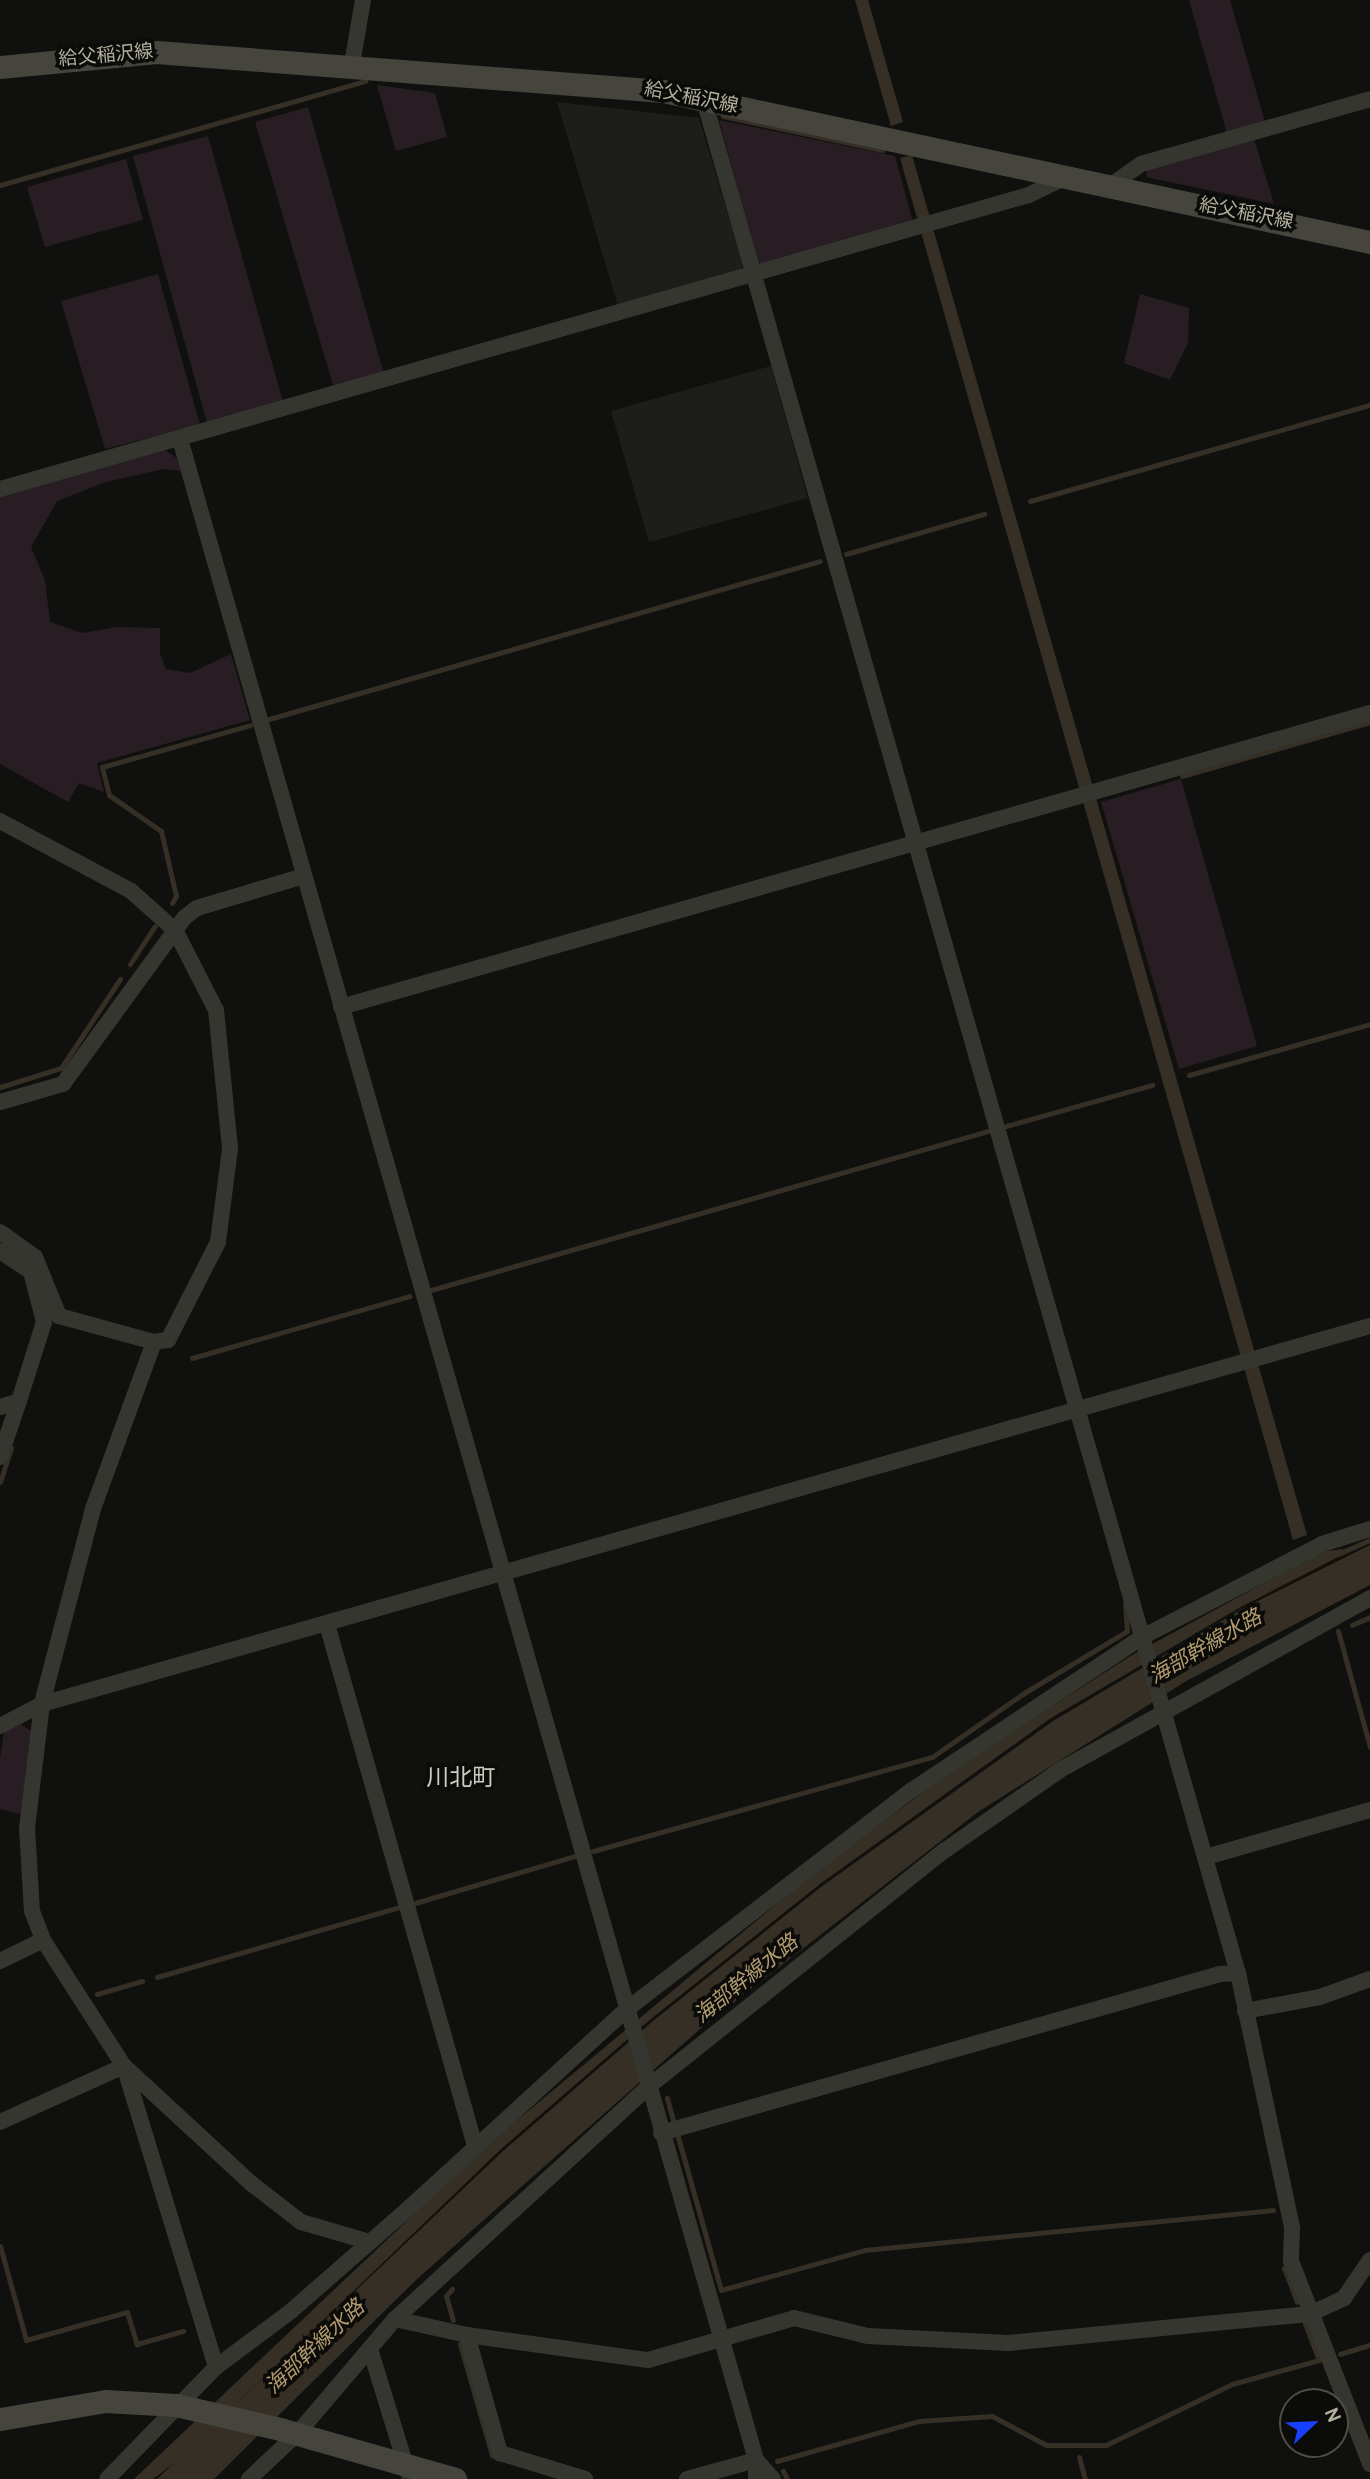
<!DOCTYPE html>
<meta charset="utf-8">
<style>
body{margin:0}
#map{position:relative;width:1370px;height:2479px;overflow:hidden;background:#10110f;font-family:Overpass,"Noto Sans JP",sans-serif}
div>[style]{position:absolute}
.built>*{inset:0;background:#1d1e1a}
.green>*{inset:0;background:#271d23}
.water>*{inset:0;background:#352f25}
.stream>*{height:5px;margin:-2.5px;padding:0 2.5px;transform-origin:2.5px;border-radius:2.5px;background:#352f25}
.street>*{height:16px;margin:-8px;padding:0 8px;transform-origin:8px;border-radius:8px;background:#363630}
.secondary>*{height:23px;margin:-11.5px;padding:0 11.5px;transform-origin:11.5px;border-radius:11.5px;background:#46453d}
span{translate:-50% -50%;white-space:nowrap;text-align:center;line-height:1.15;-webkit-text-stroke:7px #0b0c0a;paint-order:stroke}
.street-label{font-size:19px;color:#b3b09e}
.water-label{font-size:21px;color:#b39b70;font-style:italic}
.quarter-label{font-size:23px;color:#cfcdc0}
.north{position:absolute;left:1279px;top:2388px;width:70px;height:70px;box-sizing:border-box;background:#0b0c0a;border:2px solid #4e4e45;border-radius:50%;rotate:67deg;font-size:19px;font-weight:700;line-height:28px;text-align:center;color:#b3b09e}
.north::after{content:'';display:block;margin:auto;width:24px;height:32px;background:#1940ff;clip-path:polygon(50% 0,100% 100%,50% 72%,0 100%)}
</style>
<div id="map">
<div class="built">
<i style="clip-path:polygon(557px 102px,699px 118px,743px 265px,740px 270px,618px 306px)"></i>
<i style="clip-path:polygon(771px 366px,808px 498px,649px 542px,611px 411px)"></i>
</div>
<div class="green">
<i style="clip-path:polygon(1189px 0,1230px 0,1265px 122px,1227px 133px)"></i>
<i style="clip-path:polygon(377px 85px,435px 93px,447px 137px,396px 151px)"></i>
<i style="clip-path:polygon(308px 107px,384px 374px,334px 388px,255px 122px)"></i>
<i style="clip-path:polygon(719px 120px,895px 156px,913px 222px,763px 264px,757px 262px)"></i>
<i style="clip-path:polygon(208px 136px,283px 402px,207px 423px,133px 156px)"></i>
<i style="clip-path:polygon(1254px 139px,1274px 204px,1146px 177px,1147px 169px)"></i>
<i style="clip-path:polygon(126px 159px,143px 220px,45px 247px,27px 187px)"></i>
<i style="clip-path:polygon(158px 274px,200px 425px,105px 449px,61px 301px)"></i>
<i style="clip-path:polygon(1140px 294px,1189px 308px,1188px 343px,1170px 380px,1124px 363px)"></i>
<i style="clip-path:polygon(165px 450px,178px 459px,181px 471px,164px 469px,106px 482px,57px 501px,31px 547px,45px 580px,50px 622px,82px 633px,117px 627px,160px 628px,160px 654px,166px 669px,190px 673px,231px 654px,250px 720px,97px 763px,104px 792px,79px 783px,68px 802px,0 764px,0 496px)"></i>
<i style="clip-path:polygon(1181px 779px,1257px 1046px,1179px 1069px,1101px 802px)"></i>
<i style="clip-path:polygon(21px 1724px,31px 1731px,21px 1814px,0 1809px,0 1758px,4px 1732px)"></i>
</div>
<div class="water">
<i style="clip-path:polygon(855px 0,868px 0,903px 122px,891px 126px)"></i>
<i style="clip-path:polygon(912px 155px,1307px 1535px,1293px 1540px,900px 158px)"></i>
<i style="clip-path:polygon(1370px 1545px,1370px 1585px,1188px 1680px,978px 1812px,700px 2029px,417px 2279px,214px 2479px,157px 2479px,502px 2152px,653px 2021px,821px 1887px,1053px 1721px,1240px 1610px)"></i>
<i style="clip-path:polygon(1342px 1549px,1344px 1554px,1239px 1608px,1051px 1718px,820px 1884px,652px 2018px,500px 2150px,177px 2461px,153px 2479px,134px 2479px,485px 2147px,809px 1877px,949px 1773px,1132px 1655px,1321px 1552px)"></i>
</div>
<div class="stream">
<i style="left:723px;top:116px;width:163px;rotate:12.1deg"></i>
<i style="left:0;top:185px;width:380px;rotate:-15.9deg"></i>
<i style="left:1030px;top:501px;width:353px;rotate:-15.8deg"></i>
<i style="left:846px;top:554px;width:144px;rotate:-16.2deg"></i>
<i style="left:269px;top:719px;width:573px;rotate:-16deg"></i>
<i style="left:1182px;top:776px;width:196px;rotate:-16deg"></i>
<i style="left:172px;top:903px;width:8px;rotate:-60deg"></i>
<i style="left:176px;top:896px;width:67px;rotate:-103deg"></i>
<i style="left:161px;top:831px;width:63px;rotate:-145.3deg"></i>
<i style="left:109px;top:795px;width:29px;rotate:-104deg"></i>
<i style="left:102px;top:767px;width:154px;rotate:-15.8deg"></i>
<i style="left:130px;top:964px;width:45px;rotate:-56.7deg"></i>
<i style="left:1189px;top:1075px;width:188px;rotate:-15.7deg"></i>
<i style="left:0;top:1087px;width:64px;rotate:-17.3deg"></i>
<i style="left:61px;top:1068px;width:107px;rotate:-56.5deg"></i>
<i style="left:1006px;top:1126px;width:152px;rotate:-15.7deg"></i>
<i style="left:431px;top:1290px;width:579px;rotate:-15.93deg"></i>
<i style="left:192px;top:1358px;width:226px;rotate:-15.9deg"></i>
<i style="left:0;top:1482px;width:36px;rotate:-72deg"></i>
<i style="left:1338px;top:1554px;width:35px;rotate:-24deg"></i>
<i style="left:1352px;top:1625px;width:20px;rotate:-24deg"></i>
<i style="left:1338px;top:1631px;width:120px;rotate:74.6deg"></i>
<i style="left:593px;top:1851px;width:352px;rotate:-15.5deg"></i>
<i style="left:932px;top:1757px;width:112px;rotate:-34.8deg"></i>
<i style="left:1024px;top:1693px;width:120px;rotate:-31deg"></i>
<i style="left:1127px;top:1631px;width:28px;rotate:-94deg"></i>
<i style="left:415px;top:1903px;width:167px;rotate:-16.4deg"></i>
<i style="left:157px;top:1977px;width:252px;rotate:-16.1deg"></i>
<i style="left:97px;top:1994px;width:47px;rotate:-16.1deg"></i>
<i style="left:667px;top:2098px;width:23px;rotate:75deg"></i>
<i style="left:678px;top:2137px;width:159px;rotate:74.3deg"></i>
<i style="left:721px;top:2290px;width:149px;rotate:-15.5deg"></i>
<i style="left:865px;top:2250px;width:410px;rotate:-5.6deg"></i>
<i style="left:0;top:2246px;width:98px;rotate:74.5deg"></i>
<i style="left:26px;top:2340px;width:105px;rotate:-15.5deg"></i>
<i style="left:127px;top:2312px;width:34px;rotate:73deg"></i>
<i style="left:137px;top:2344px;width:48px;rotate:-15.8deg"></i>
<i style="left:1284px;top:2268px;width:36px;rotate:69deg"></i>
<i style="left:452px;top:2289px;width:9px;rotate:131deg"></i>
<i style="left:446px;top:2296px;width:25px;rotate:74deg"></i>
<i style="left:460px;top:2344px;width:116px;rotate:73.9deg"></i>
<i style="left:1340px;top:2354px;width:31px;rotate:-17deg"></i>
<i style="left:1079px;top:2457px;width:23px;rotate:75deg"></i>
<i style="left:777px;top:2461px;width:148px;rotate:-15.7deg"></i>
<i style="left:919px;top:2421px;width:73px;rotate:-3.9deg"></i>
<i style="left:992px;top:2416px;width:61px;rotate:28.2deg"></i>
<i style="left:1046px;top:2445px;width:60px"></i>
<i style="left:1106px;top:2445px;width:140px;rotate:-25.8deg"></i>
<i style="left:1232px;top:2384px;width:90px;rotate:-15.4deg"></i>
<i style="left:1319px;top:2360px;width:39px;rotate:-111deg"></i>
<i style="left:783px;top:2471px;width:9px;rotate:63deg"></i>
</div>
<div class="street">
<i style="left:352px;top:64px;width:65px;rotate:-80.2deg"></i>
<i style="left:704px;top:100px;width:1948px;rotate:74.09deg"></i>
<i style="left:1238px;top:1973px;width:261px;rotate:78deg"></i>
<i style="left:1292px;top:2228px;width:33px;rotate:92deg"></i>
<i style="left:1291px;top:2261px;width:218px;rotate:68.7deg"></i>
<i style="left:1107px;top:188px;width:42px;rotate:-35.2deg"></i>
<i style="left:1141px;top:164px;width:238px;rotate:-15.8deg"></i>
<i style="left:180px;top:439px;width:2101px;rotate:74.09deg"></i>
<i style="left:756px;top:2460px;width:19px;rotate:90deg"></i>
<i style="left:0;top:489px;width:1070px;rotate:-15.95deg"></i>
<i style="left:1029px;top:195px;width:37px;rotate:-26deg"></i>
<i style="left:0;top:821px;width:149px;rotate:28.1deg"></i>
<i style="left:131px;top:891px;width:59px;rotate:41.6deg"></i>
<i style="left:175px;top:930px;width:90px;rotate:62.9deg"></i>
<i style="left:216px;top:1010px;width:140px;rotate:84.2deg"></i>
<i style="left:230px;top:1149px;width:94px;rotate:97.4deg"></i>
<i style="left:218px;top:1242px;width:110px;rotate:117deg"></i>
<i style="left:168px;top:1340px;width:14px;rotate:172deg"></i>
<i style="left:154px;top:1342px;width:178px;rotate:110.1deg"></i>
<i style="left:93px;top:1509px;width:202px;rotate:104.7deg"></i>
<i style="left:42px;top:1704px;width:125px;rotate:96.9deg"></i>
<i style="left:27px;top:1828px;width:83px;rotate:86.6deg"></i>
<i style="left:32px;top:1911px;width:31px;rotate:69deg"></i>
<i style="left:43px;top:1940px;width:150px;rotate:57.3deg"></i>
<i style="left:124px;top:2066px;width:315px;rotate:73deg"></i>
<i style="left:216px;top:2367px;width:156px;rotate:134.2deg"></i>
<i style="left:341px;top:1007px;width:1070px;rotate:-15.95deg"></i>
<i style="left:0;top:1102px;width:66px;rotate:-15.9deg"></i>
<i style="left:63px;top:1084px;width:205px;rotate:-53.9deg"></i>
<i style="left:184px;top:918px;width:16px;rotate:-38deg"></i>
<i style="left:197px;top:908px;width:112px;rotate:-16.7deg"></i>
<i style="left:0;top:1232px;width:43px;rotate:35.5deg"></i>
<i style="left:35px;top:1257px;width:64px;rotate:67.9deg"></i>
<i style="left:59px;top:1316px;width:98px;rotate:15.3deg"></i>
<i style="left:0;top:1251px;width:37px;rotate:34deg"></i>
<i style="left:31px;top:1272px;width:52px;rotate:75.4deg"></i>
<i style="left:44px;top:1322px;width:83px;rotate:107.6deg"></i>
<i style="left:19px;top:1401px;width:20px;rotate:162deg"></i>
<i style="left:0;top:1457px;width:59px;rotate:-71.3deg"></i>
<i style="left:327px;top:1624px;width:543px;rotate:74.17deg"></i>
<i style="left:0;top:1726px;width:47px;rotate:-27.6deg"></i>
<i style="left:42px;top:1704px;width:1381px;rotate:-15.89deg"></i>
<i style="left:1206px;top:1857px;width:171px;rotate:-16deg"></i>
<i style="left:0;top:1961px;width:48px;rotate:-26deg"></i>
<i style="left:1245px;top:2011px;width:76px;rotate:-10.6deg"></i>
<i style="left:1320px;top:1997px;width:53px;rotate:-19.8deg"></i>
<i style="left:0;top:2122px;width:136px;rotate:-24.3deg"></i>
<i style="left:124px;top:2066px;width:174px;rotate:42.7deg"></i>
<i style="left:252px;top:2184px;width:62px;rotate:37.8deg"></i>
<i style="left:301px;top:2222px;width:72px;rotate:16.2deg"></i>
<i style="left:661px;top:2133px;width:581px;rotate:-15.88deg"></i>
<i style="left:1220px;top:1974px;width:18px;rotate:-3deg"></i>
<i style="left:395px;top:2319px;width:74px;rotate:12.5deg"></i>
<i style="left:467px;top:2335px;width:183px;rotate:7.9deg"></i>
<i style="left:648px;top:2360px;width:152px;rotate:-16deg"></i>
<i style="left:794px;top:2318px;width:76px;rotate:13.7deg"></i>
<i style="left:868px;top:2336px;width:140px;rotate:2.9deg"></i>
<i style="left:1008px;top:2343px;width:303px;rotate:-5.5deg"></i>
<i style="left:1310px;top:2314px;width:38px;rotate:-25deg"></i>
<i style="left:1344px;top:2298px;width:46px;rotate:-55.6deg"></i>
<i style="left:467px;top:2335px;width:123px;rotate:74.4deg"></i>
<i style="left:500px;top:2453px;width:89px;rotate:17deg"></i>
<i style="left:370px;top:2349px;width:136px;rotate:72.9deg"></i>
<i style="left:216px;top:2367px;width:94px;rotate:-36.7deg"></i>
<i style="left:291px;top:2311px;width:157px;rotate:-41.1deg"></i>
<i style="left:409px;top:2208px;width:294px;rotate:-42.4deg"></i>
<i style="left:626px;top:2010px;width:361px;rotate:-37.6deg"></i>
<i style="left:912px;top:1790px;width:278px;rotate:-33.6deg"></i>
<i style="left:1144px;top:1636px;width:200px;rotate:-27.3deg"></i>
<i style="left:1322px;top:1544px;width:50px;rotate:-17.4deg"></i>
<i style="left:249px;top:2479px;width:66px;rotate:-43.2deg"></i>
<i style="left:297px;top:2434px;width:151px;rotate:-49.6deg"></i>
<i style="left:395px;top:2319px;width:343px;rotate:-42.5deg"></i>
<i style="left:648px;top:2087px;width:379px;rotate:-38.6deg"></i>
<i style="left:944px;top:1851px;width:141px;rotate:-34.9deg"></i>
<i style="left:1060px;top:1770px;width:355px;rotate:-29deg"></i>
<i style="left:687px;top:2479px;width:72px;rotate:-15.4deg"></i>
<i style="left:756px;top:2460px;width:25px;rotate:48deg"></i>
</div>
<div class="secondary">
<i style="left:0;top:67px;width:157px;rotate:-5.5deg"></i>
<i style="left:156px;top:52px;width:508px;rotate:4.4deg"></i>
<i style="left:663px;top:91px;width:723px;rotate:12.06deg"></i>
<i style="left:0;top:2419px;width:107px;rotate:-9.7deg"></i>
<i style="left:105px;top:2401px;width:71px;rotate:3.2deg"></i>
<i style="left:176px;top:2405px;width:107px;rotate:13deg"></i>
<i style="left:280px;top:2429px;width:182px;rotate:15.9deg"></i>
</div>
<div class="street-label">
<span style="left:106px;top:57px;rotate:-5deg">給父稲沢線</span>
<span style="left:691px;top:99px;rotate:11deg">給父稲沢線</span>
<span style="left:1246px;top:215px;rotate:11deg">給父稲沢線</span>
</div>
<div class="water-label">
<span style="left:1206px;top:1648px;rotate:-30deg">海部幹線水路</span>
<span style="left:747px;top:1980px;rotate:-39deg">海部幹線水路</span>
<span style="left:316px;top:2348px;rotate:-43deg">海部幹線水路</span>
</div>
<div class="quarter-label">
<span style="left:461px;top:1780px">川北町</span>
</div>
<div class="north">N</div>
</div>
